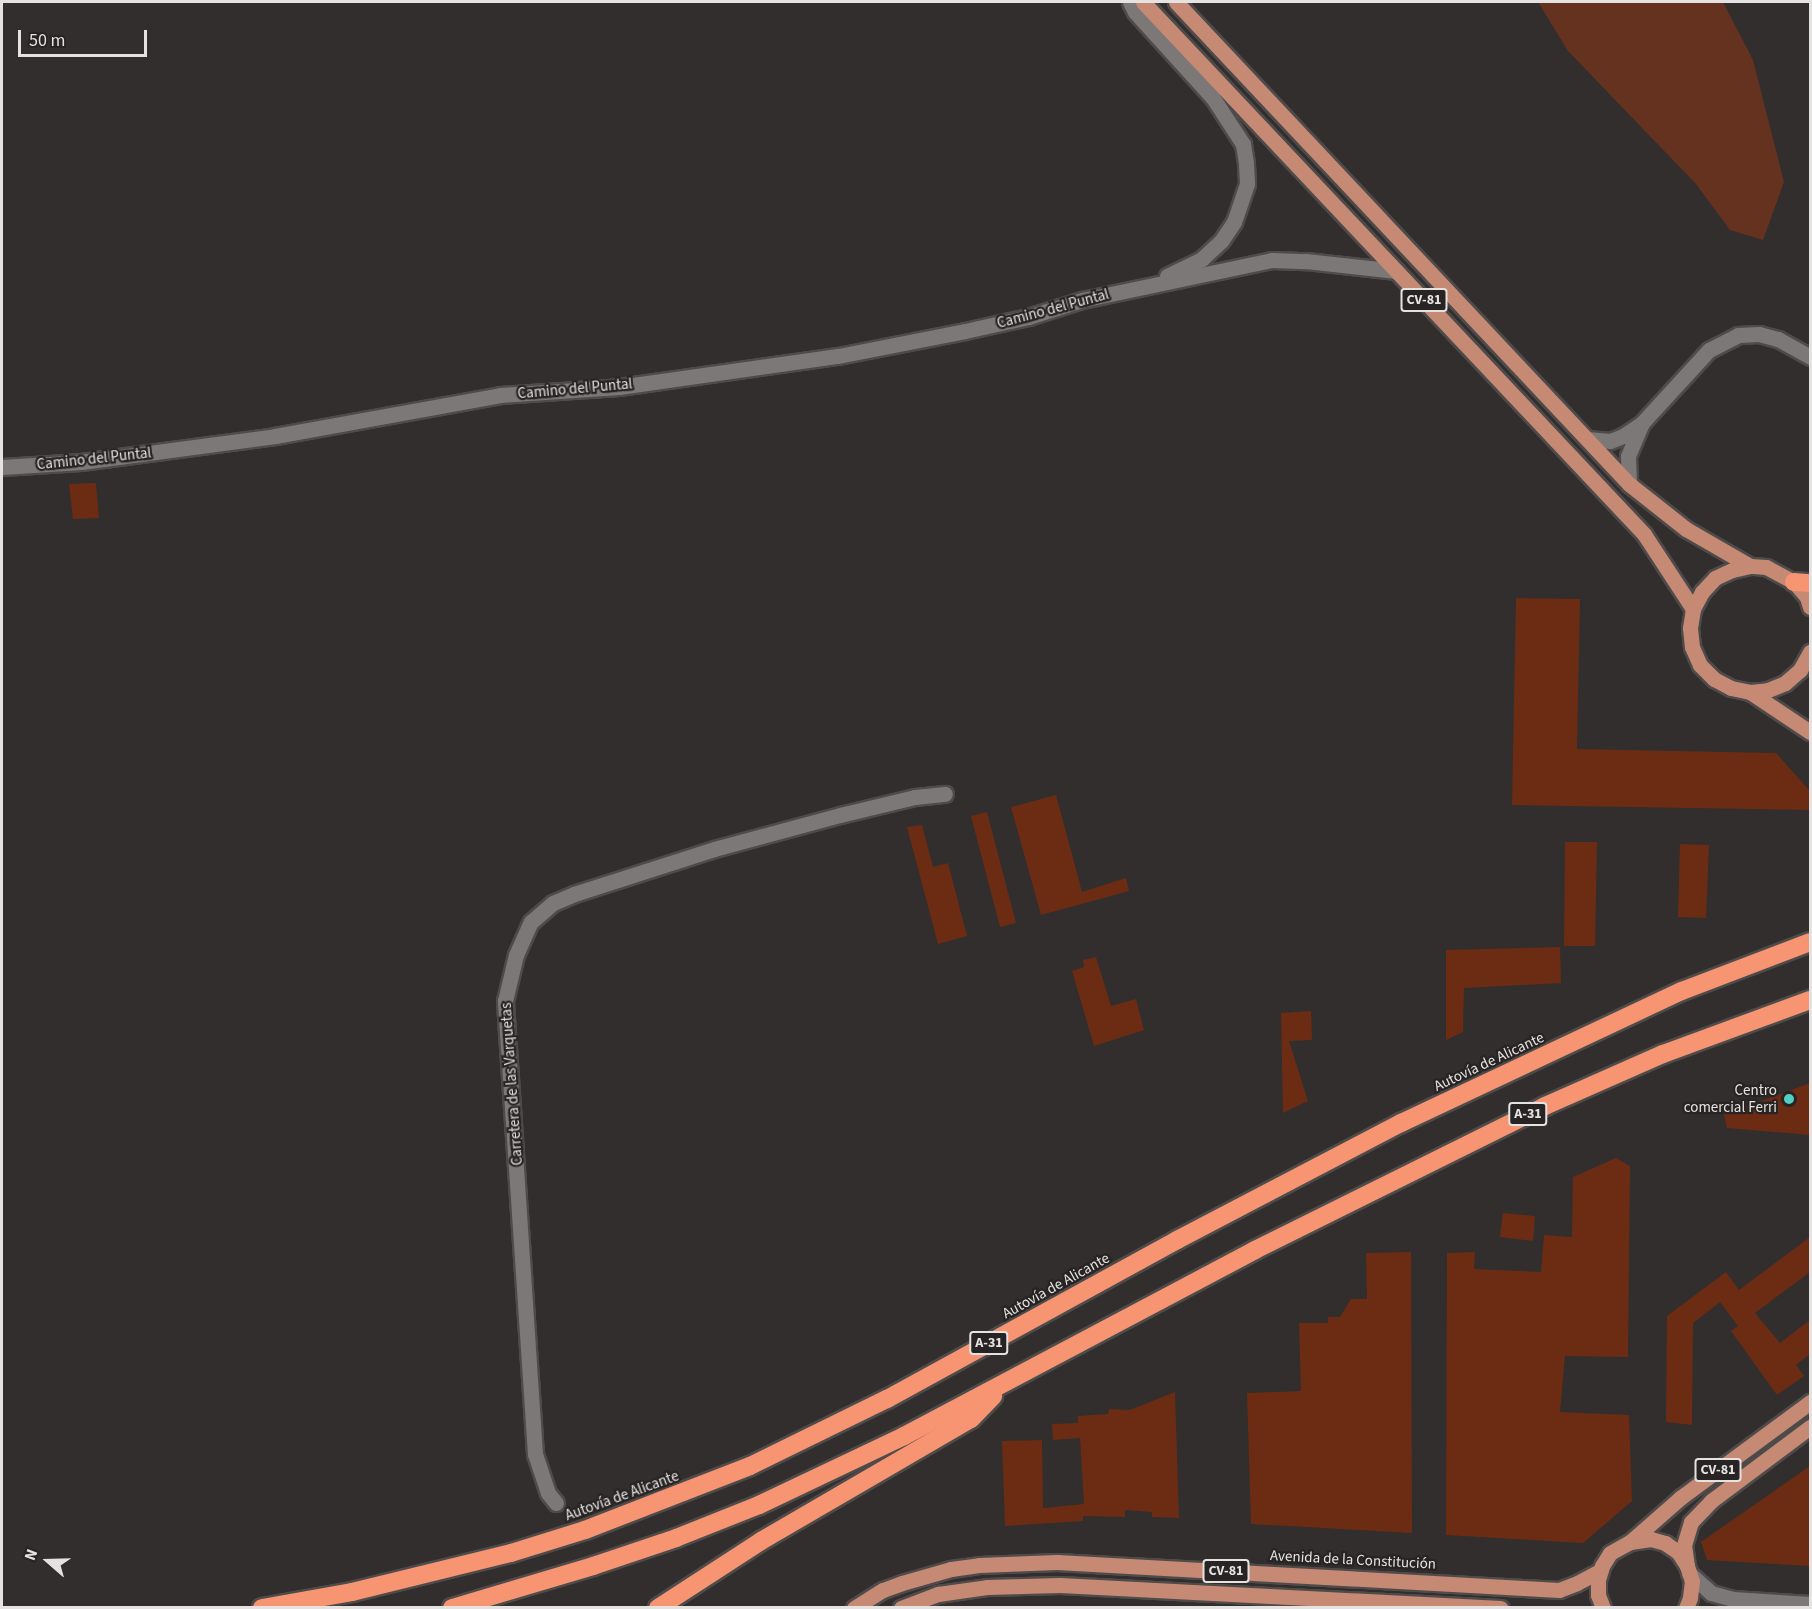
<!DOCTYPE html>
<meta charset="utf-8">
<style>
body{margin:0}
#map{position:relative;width:1812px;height:1609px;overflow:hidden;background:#312e2d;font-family:"Source Sans 3",sans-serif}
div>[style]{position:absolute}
.green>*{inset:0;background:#653220}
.building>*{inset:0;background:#6c2c13}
.roads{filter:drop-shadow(2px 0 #4e4b4a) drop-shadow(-2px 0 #4e4b4a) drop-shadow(0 2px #4e4b4a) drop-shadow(0 -2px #4e4b4a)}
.minor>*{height:15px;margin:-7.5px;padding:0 7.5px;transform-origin:7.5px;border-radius:7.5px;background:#7c7877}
.major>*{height:15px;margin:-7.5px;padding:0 7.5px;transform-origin:7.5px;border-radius:7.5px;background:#c68973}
.highway>*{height:18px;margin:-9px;padding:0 9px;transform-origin:9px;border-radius:9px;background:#f79471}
.dots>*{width:16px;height:16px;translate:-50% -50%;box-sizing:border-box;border:3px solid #272423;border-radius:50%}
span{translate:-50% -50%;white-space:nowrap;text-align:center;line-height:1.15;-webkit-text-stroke:4.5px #272423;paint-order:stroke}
.shield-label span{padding:2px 4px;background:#272423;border:2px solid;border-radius:4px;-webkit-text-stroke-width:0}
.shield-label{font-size:14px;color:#e5e3e2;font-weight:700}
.street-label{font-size:15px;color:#e5e3e2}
.poi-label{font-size:15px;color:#e5e3e2}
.right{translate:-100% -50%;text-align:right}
.frame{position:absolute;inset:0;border:3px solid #e5e3e2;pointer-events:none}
.north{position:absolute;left:18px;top:1531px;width:60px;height:60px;-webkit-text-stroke:4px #272423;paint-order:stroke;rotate:290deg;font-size:16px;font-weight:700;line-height:24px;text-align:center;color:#e5e3e2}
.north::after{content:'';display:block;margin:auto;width:21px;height:27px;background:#e5e3e2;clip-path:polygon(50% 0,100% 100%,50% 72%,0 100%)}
.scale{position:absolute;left:18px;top:30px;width:129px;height:27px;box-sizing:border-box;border:3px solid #e5e3e2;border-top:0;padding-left:8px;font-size:18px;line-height:21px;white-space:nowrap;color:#e5e3e2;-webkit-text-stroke:4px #272423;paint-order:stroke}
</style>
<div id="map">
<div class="green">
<i style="clip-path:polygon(1538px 2px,1723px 2px,1753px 60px,1784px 182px,1763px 240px,1730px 230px,1696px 184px,1568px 51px)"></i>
</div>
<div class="building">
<i style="clip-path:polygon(96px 483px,99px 518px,73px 519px,69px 484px)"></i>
<i style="clip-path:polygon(1516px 598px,1580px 599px,1577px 749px,1776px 753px,1810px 791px,1810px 810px,1512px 805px)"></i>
<i style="clip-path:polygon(1056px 795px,1082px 892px,1126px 878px,1129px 891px,1041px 915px,1011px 807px)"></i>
<i style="clip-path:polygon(987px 812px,1016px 923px,1000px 927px,971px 816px)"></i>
<i style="clip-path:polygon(922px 825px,933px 867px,948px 863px,967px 936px,938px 944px,907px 827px)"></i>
<i style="clip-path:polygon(1565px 842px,1597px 842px,1595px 946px,1564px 946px)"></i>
<i style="clip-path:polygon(1680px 844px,1709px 845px,1706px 918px,1678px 917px)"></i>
<i style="clip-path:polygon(1560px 947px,1561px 983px,1464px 988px,1463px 1032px,1446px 1040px,1446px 950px)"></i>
<i style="clip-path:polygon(1096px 957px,1111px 1006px,1136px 999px,1144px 1030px,1094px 1046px,1072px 971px,1084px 967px,1083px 960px)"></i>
<i style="clip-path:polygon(1311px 1011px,1312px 1040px,1289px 1041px,1308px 1101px,1283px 1113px,1281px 1013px)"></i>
<i style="clip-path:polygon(1810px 1083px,1810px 1135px,1727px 1128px,1724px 1115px)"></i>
<i style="clip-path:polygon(1616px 1158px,1630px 1166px,1628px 1357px,1565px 1356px,1560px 1412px,1629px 1415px,1632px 1501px,1583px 1543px,1446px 1535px,1447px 1253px,1475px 1252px,1474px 1269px,1541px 1272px,1544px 1235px,1572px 1237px,1573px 1177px)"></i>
<i style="clip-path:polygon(1503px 1213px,1535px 1216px,1533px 1241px,1500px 1237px)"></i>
<i style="clip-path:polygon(1810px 1237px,1810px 1272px,1755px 1313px,1780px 1343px,1810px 1320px,1810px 1354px,1796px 1365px,1804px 1376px,1777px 1395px,1731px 1331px,1738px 1326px,1720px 1302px,1693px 1323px,1692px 1425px,1666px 1422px,1667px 1316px,1726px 1272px,1739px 1290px)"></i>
<i style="clip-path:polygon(1411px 1252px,1412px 1533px,1251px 1524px,1247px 1393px,1301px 1391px,1299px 1323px,1328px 1323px,1328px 1317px,1340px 1317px,1351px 1299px,1367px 1299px,1366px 1253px)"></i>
<i style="clip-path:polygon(1175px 1392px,1179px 1518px,1152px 1517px,1152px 1512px,1125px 1510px,1125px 1517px,1083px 1516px,1083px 1521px,1005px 1526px,1002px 1441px,1042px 1440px,1043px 1508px,1084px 1504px,1080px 1438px,1053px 1440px,1052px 1424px,1078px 1423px,1078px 1416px,1108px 1414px,1109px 1409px,1130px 1410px)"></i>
<i style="clip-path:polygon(1810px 1466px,1810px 1566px,1707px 1560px,1701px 1542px)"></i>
</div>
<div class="roads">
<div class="minor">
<i style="left:1130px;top:2px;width:11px;rotate:63deg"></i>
<i style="left:1135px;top:12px;width:116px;rotate:47.8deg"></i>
<i style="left:1213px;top:98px;width:55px;rotate:56.9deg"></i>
<i style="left:1243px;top:144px;width:20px;rotate:81deg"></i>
<i style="left:1246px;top:164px;width:20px;rotate:87deg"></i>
<i style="left:1247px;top:184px;width:40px;rotate:108.9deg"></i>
<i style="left:1234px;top:222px;width:23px;rotate:124deg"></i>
<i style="left:1221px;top:241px;width:26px;rotate:137deg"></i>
<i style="left:1202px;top:259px;width:39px;rotate:154deg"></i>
<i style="left:1587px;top:439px;width:23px;rotate:5deg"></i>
<i style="left:1610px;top:441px;width:14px;rotate:-21deg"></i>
<i style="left:1623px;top:436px;width:23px;rotate:-34deg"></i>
<i style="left:1642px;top:423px;width:99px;rotate:-47.5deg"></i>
<i style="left:1709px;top:350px;width:33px;rotate:-27deg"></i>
<i style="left:1738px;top:335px;width:21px;rotate:-3deg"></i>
<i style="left:1759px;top:334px;width:20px;rotate:15deg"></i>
<i style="left:1778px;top:339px;width:37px;rotate:29deg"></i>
<i style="left:2px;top:467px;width:79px;rotate:-3.6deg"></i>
<i style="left:81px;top:462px;width:196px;rotate:-7.6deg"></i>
<i style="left:275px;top:436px;width:229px;rotate:-10.3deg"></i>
<i style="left:500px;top:395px;width:119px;rotate:-3.8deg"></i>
<i style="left:619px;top:387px;width:221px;rotate:-8.1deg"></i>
<i style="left:838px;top:356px;width:129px;rotate:-11.1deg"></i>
<i style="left:965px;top:331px;width:65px;rotate:-12.5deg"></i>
<i style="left:1028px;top:317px;width:57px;rotate:-17.5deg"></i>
<i style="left:1082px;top:300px;width:194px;rotate:-11.9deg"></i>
<i style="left:1272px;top:260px;width:34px;rotate:2deg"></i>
<i style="left:1306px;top:261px;width:91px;rotate:6.3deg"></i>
<i style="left:1629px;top:484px;width:28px;rotate:-92deg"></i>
<i style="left:1628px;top:456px;width:33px;rotate:-67deg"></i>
<i style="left:556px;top:1503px;width:13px;rotate:-129deg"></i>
<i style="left:548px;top:1493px;width:41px;rotate:-108.4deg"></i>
<i style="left:535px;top:1454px;width:454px;rotate:-93.8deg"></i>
<i style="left:505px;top:1001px;width:47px;rotate:-76.6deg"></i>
<i style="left:516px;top:955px;width:36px;rotate:-66deg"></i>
<i style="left:531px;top:922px;width:29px;rotate:-41deg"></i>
<i style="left:553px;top:903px;width:23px;rotate:-23deg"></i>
<i style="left:574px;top:894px;width:147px;rotate:-17.8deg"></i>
<i style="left:714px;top:849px;width:131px;rotate:-15.1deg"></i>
<i style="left:840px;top:815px;width:77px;rotate:-13.5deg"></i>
<i style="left:915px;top:797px;width:30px;rotate:-6deg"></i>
<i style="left:1689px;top:1573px;width:30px;rotate:42deg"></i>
<i style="left:1711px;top:1593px;width:23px;rotate:15deg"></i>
<i style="left:1733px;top:1599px;width:77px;rotate:3.7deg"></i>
</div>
<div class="major">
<i style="left:1143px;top:2px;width:731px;rotate:46.72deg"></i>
<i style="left:1644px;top:534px;width:90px;rotate:56.8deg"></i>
<i style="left:1176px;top:2px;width:661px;rotate:46.78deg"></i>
<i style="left:1629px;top:484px;width:73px;rotate:38.3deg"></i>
<i style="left:1686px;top:529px;width:74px;rotate:30deg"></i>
<i style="left:1810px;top:607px;width:10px;rotate:-107deg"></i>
<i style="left:1807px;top:597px;width:20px;rotate:-131deg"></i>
<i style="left:1794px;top:582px;width:32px;rotate:-152deg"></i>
<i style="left:1766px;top:567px;width:16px;rotate:-176deg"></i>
<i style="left:1750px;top:566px;width:18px;rotate:167deg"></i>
<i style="left:1732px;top:570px;width:19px;rotate:155deg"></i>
<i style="left:1715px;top:578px;width:19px;rotate:133deg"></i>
<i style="left:1702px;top:592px;width:19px;rotate:118deg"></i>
<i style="left:1693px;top:609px;width:19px;rotate:99deg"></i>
<i style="left:1690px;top:628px;width:19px;rotate:84deg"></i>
<i style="left:1692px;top:647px;width:20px;rotate:66deg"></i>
<i style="left:1700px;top:665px;width:20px;rotate:45deg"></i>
<i style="left:1714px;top:679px;width:19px;rotate:28deg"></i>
<i style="left:1731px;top:688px;width:19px;rotate:12deg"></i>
<i style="left:1750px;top:692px;width:18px;rotate:-6deg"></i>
<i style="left:1768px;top:690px;width:18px;rotate:-22deg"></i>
<i style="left:1785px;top:683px;width:20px;rotate:-41deg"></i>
<i style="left:1800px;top:670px;width:21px;rotate:-61deg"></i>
<i style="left:1750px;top:692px;width:72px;rotate:33.7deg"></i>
<i style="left:1630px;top:1542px;width:67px;rotate:-41.3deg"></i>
<i style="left:1680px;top:1498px;width:162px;rotate:-36.4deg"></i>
<i style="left:1687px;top:1566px;width:21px;rotate:-98deg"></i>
<i style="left:1684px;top:1545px;width:24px;rotate:-73deg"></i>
<i style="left:1691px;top:1522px;width:29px;rotate:-46deg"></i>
<i style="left:1711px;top:1501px;width:124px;rotate:-36.8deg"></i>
<i style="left:854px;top:1608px;width:34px;rotate:-32deg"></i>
<i style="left:883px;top:1590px;width:20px;rotate:-20deg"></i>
<i style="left:902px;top:1583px;width:51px;rotate:-15.9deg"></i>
<i style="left:951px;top:1569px;width:28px;rotate:-8deg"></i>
<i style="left:979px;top:1565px;width:78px;rotate:-2.2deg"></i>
<i style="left:1057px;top:1562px;width:503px;rotate:3.19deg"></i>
<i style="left:1559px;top:1590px;width:19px;rotate:-21deg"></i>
<i style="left:1577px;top:1583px;width:27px;rotate:-28deg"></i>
<i style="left:901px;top:1608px;width:40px;rotate:-21deg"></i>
<i style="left:938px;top:1594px;width:49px;rotate:-8.1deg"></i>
<i style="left:987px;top:1587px;width:73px;rotate:-1.6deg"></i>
<i style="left:1060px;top:1585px;width:441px;rotate:3deg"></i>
<i style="left:1603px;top:1608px;width:14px;rotate:-111deg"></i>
<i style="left:1598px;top:1595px;width:15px;rotate:-90deg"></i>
<i style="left:1598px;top:1580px;width:15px;rotate:-74deg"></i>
<i style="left:1602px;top:1566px;width:15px;rotate:-58deg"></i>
<i style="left:1610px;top:1553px;width:23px;rotate:-29deg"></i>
<i style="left:1630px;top:1542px;width:21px;rotate:-8deg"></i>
<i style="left:1651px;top:1539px;width:15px;rotate:16deg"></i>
<i style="left:1665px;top:1543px;width:16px;rotate:35deg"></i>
<i style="left:1678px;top:1552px;width:17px;rotate:57deg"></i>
<i style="left:1687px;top:1566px;width:16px;rotate:72deg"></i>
<i style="left:1692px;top:1581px;width:17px;rotate:97deg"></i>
<i style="left:1690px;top:1598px;width:11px;rotate:112deg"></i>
</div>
<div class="highway">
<i style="left:1794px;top:582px;width:16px;rotate:4deg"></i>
<i style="left:262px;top:1608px;width:91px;rotate:-10.1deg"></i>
<i style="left:352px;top:1592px;width:164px;rotate:-13.8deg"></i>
<i style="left:511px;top:1553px;width:77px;rotate:-17.3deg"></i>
<i style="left:585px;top:1530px;width:177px;rotate:-21.2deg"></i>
<i style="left:750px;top:1466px;width:153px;rotate:-26.1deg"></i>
<i style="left:887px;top:1399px;width:331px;rotate:-28.7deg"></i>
<i style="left:1177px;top:1240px;width:253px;rotate:-27.6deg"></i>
<i style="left:1401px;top:1123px;width:310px;rotate:-25.2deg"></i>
<i style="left:1682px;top:991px;width:137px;rotate:-20.9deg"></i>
<i style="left:452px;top:1608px;width:147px;rotate:-16.6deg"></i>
<i style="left:593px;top:1566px;width:88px;rotate:-18.6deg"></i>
<i style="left:676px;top:1538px;width:89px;rotate:-21.7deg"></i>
<i style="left:759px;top:1505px;width:161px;rotate:-25.4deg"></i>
<i style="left:904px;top:1436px;width:397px;rotate:-27.9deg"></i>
<i style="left:1255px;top:1250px;width:324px;rotate:-26.4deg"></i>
<i style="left:1545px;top:1106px;width:129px;rotate:-23.8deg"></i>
<i style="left:1663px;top:1054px;width:157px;rotate:-20.2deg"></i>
<i style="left:658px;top:1608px;width:123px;rotate:-33deg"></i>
<i style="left:761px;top:1541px;width:243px;rotate:-30.2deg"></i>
<i style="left:971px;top:1419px;width:32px;rotate:-46deg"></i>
</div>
</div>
<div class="dots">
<i style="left:1789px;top:1099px;background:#54cdc7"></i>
</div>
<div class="shield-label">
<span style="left:1424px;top:300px">CV-81</span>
<span style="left:1528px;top:1114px">A-31</span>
<span style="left:989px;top:1343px">A-31</span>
<span style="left:1718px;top:1470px">CV-81</span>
<span style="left:1226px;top:1571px">CV-81</span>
</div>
<div class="street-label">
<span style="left:1053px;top:309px;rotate:-15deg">Camino del Puntal</span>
<span style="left:575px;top:389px;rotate:-5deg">Camino del Puntal</span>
<span style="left:94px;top:459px;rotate:-6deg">Camino del Puntal</span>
<span style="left:1489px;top:1062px;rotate:-25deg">Autovía de Alicante</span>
<span style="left:512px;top:1084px;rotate:-94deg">Carretera de las Varquetas</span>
<span style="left:1056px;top:1286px;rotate:-29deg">Autovía de Alicante</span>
<span style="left:622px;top:1496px;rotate:-20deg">Autovía de Alicante</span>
<span style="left:1353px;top:1560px;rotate:3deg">Avenida de la Constitución</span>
</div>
<div class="poi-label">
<span class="right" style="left:1777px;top:1099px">Centro<br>comercial Ferri</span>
</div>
<div class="frame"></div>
<div class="north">N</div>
<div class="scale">50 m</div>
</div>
